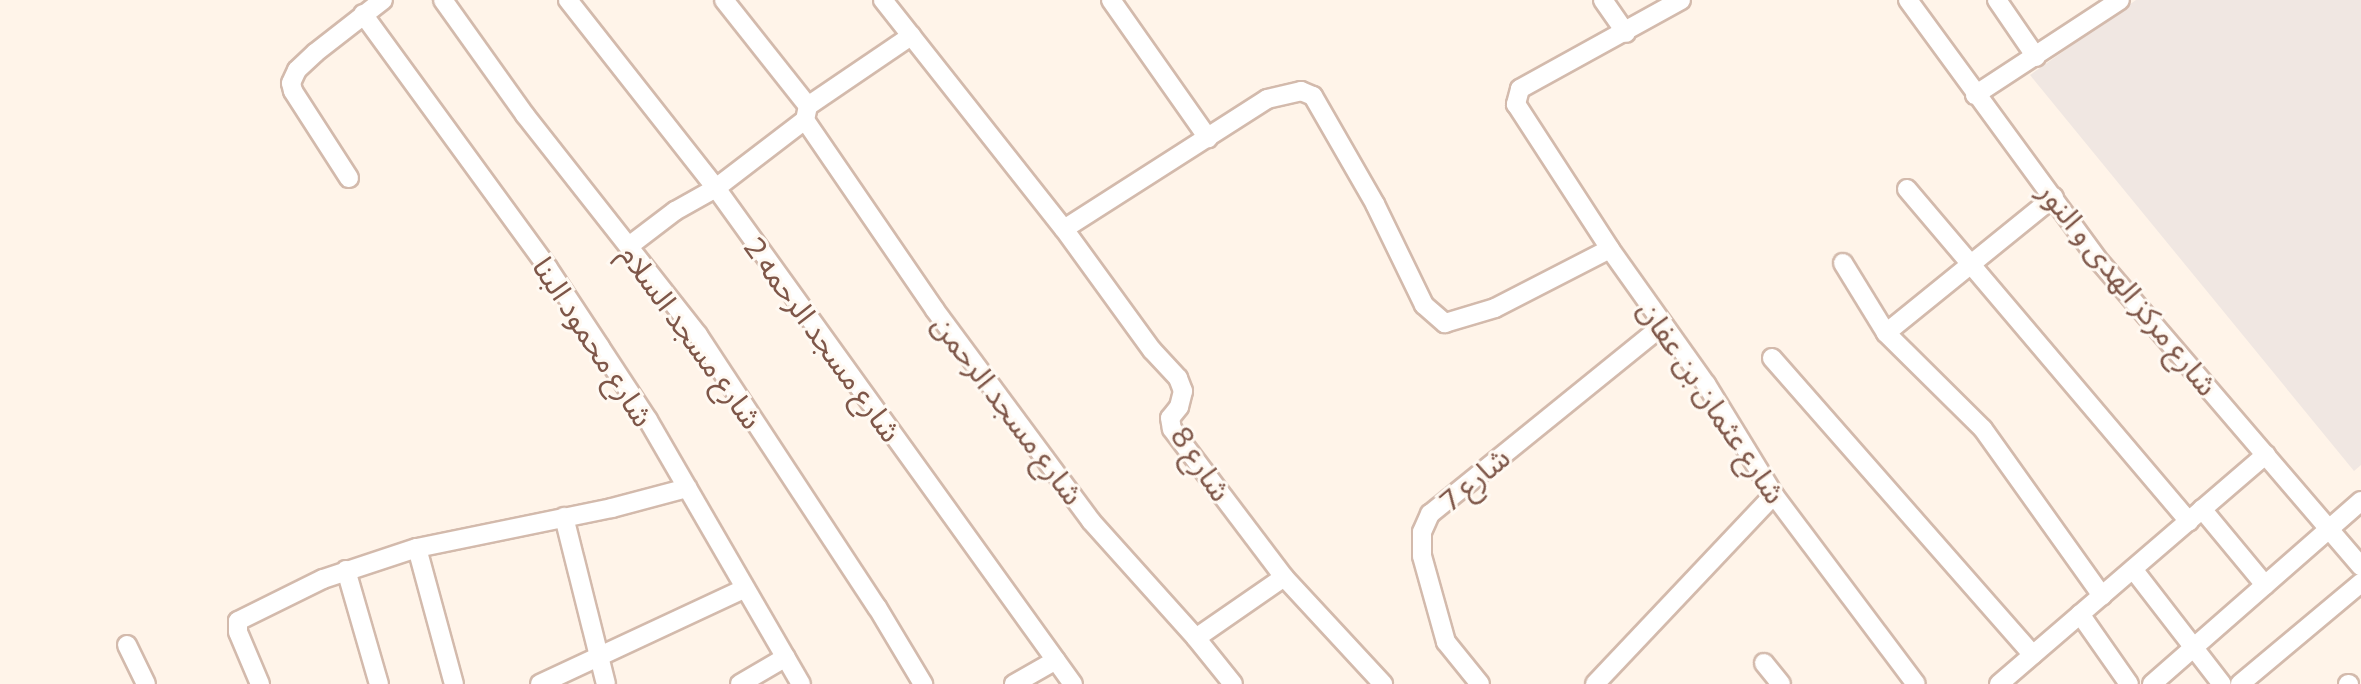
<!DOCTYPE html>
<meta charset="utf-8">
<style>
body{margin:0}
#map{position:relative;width:2361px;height:684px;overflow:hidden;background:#fff4e9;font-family:Commissioner,"Noto Sans Arabic",sans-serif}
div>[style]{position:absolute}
.industrial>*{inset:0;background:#f0e7e2}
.roads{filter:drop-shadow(2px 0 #d3baac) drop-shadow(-2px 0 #d3baac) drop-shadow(0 2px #d3baac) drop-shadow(0 -2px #d3baac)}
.street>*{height:18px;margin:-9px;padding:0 9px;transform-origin:9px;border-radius:9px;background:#fff}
span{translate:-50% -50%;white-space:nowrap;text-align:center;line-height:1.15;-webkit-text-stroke:6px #fff9f2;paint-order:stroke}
.street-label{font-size:30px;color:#7e5648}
</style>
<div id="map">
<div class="industrial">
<i style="clip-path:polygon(2136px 0,2361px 0,2361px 465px,2354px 471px,2030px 75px)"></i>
</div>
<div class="roads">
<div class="street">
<i style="left:443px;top:0;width:141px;rotate:54.5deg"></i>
<i style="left:525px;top:115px;width:280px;rotate:51.8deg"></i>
<i style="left:698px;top:335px;width:326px;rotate:56.7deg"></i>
<i style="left:877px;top:607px;width:90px;rotate:59.1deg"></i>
<i style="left:568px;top:0;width:239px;rotate:51.8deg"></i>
<i style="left:716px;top:188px;width:611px;rotate:54.26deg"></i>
<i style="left:724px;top:0;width:135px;rotate:51.6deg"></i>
<i style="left:883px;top:0;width:292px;rotate:51.7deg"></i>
<i style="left:1064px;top:229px;width:150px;rotate:54deg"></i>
<i style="left:1152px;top:350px;width:38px;rotate:47deg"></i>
<i style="left:1178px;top:378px;width:14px;rotate:69deg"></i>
<i style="left:1183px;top:391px;width:16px;rotate:104deg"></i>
<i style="left:1179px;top:407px;width:14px;rotate:129deg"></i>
<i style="left:1170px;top:418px;width:11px;rotate:80deg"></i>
<i style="left:1172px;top:429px;width:186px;rotate:52.9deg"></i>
<i style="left:1284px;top:577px;width:146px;rotate:47.2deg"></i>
<i style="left:1111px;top:0;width:169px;rotate:54.9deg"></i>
<i style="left:1603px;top:0;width:40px;rotate:55.1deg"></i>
<i style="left:1681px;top:0;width:184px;rotate:151.1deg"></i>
<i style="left:1520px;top:89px;width:16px;rotate:105deg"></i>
<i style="left:1516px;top:104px;width:173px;rotate:57deg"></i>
<i style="left:1610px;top:249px;width:166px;rotate:54.6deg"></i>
<i style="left:1706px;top:384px;width:130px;rotate:58.5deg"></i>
<i style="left:1774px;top:495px;width:236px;rotate:53.1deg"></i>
<i style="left:1908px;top:0;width:325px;rotate:53.8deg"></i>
<i style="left:2100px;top:262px;width:401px;rotate:49.4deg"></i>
<i style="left:1997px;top:0;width:69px;rotate:55.6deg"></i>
<i style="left:363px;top:14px;width:314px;rotate:53.9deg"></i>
<i style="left:548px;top:268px;width:95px;rotate:56.6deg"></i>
<i style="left:600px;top:347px;width:87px;rotate:56.7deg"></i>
<i style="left:648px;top:420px;width:305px;rotate:59.9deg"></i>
<i style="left:1975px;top:95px;width:173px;rotate:-33.2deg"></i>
<i style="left:805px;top:120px;width:230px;rotate:55.6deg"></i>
<i style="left:935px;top:310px;width:262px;rotate:53.5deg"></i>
<i style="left:1091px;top:521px;width:157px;rotate:48.1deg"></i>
<i style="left:1196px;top:638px;width:59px;rotate:51.2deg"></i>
<i style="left:349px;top:178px;width:103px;rotate:-122.8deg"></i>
<i style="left:293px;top:91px;width:8px;rotate:-104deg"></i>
<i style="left:291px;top:83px;width:14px;rotate:-65deg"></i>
<i style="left:297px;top:70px;width:25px;rotate:-43deg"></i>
<i style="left:315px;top:53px;width:86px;rotate:-37.9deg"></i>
<i style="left:1907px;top:189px;width:436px;rotate:49.7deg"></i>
<i style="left:1064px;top:229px;width:241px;rotate:-32.6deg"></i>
<i style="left:1267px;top:99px;width:35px;rotate:-13deg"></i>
<i style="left:1301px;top:91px;width:13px;rotate:23deg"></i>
<i style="left:1313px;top:96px;width:125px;rotate:60.1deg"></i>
<i style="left:1375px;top:204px;width:112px;rotate:64.1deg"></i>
<i style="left:1424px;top:305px;width:28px;rotate:41deg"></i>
<i style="left:1445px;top:323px;width:52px;rotate:-16.7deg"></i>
<i style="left:1495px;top:308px;width:129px;rotate:-27.2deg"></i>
<i style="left:629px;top:246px;width:58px;rotate:-37.3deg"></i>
<i style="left:675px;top:211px;width:47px;rotate:-29.3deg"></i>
<i style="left:716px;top:188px;width:112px;rotate:-37.4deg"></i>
<i style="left:805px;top:120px;width:14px;rotate:-78deg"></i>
<i style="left:808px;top:106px;width:125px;rotate:-34.2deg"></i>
<i style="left:1843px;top:263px;width:82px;rotate:58.4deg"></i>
<i style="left:1886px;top:333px;width:136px;rotate:44.7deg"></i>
<i style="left:1983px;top:429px;width:205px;rotate:54.5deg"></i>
<i style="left:1886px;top:333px;width:216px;rotate:-39deg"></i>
<i style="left:1772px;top:358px;width:395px;rotate:48.7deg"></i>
<i style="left:2202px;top:509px;width:99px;rotate:50.3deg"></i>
<i style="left:564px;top:517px;width:172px;rotate:75.9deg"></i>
<i style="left:417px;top:548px;width:141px;rotate:74.8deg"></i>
<i style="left:2133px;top:569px;width:145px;rotate:52.3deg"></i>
<i style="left:346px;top:570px;width:119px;rotate:73.9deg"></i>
<i style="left:2080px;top:614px;width:85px;rotate:55deg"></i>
<i style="left:1196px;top:638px;width:107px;rotate:-34.7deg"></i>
<i style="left:127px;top:645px;width:43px;rotate:64deg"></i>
<i style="left:1764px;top:663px;width:27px;rotate:51deg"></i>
<i style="left:260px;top:684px;width:56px;rotate:-112.9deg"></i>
<i style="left:238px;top:632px;width:11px;rotate:-90deg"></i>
<i style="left:238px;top:621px;width:95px;rotate:-26.3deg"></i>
<i style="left:323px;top:579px;width:99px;rotate:-18.3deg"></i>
<i style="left:417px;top:548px;width:199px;rotate:-11.6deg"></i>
<i style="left:612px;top:508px;width:78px;rotate:-14.9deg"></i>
<i style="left:540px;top:684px;width:225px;rotate:-25deg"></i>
<i style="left:740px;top:684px;width:53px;rotate:-30.4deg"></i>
<i style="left:1014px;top:684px;width:48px;rotate:-29.7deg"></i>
<i style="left:1480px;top:684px;width:54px;rotate:-129deg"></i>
<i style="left:1446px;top:642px;width:89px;rotate:-105.6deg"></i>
<i style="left:1422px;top:556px;width:24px;rotate:-90deg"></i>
<i style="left:1422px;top:532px;width:20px;rotate:-66deg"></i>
<i style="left:1430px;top:514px;width:300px;rotate:-39deg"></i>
<i style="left:1595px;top:684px;width:260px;rotate:-46.6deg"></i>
<i style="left:1999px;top:684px;width:352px;rotate:-40.7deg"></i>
<i style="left:2152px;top:684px;width:278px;rotate:-41.2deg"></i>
<i style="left:2240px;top:684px;width:158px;rotate:-39.9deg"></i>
<i style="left:2348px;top:684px;width:1px"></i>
</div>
</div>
<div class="street-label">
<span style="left:2129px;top:288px;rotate:51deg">شارع مركز الهدى و النور</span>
<span style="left:692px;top:336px;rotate:54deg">شارع مسجد السلام</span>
<span style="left:824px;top:339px;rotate:54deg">شارع مسجد الرحمه 2</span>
<span style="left:594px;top:341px;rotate:57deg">شارع محمود البنا</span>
<span style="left:1713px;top:401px;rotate:56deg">شارع عثمان بن عفان</span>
<span style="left:1009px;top:409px;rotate:53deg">شارع مسجد الرحمن</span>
<span style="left:1202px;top:463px;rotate:56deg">شارع 8</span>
<span style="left:1474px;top:478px;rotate:-40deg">شارع 7</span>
</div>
</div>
